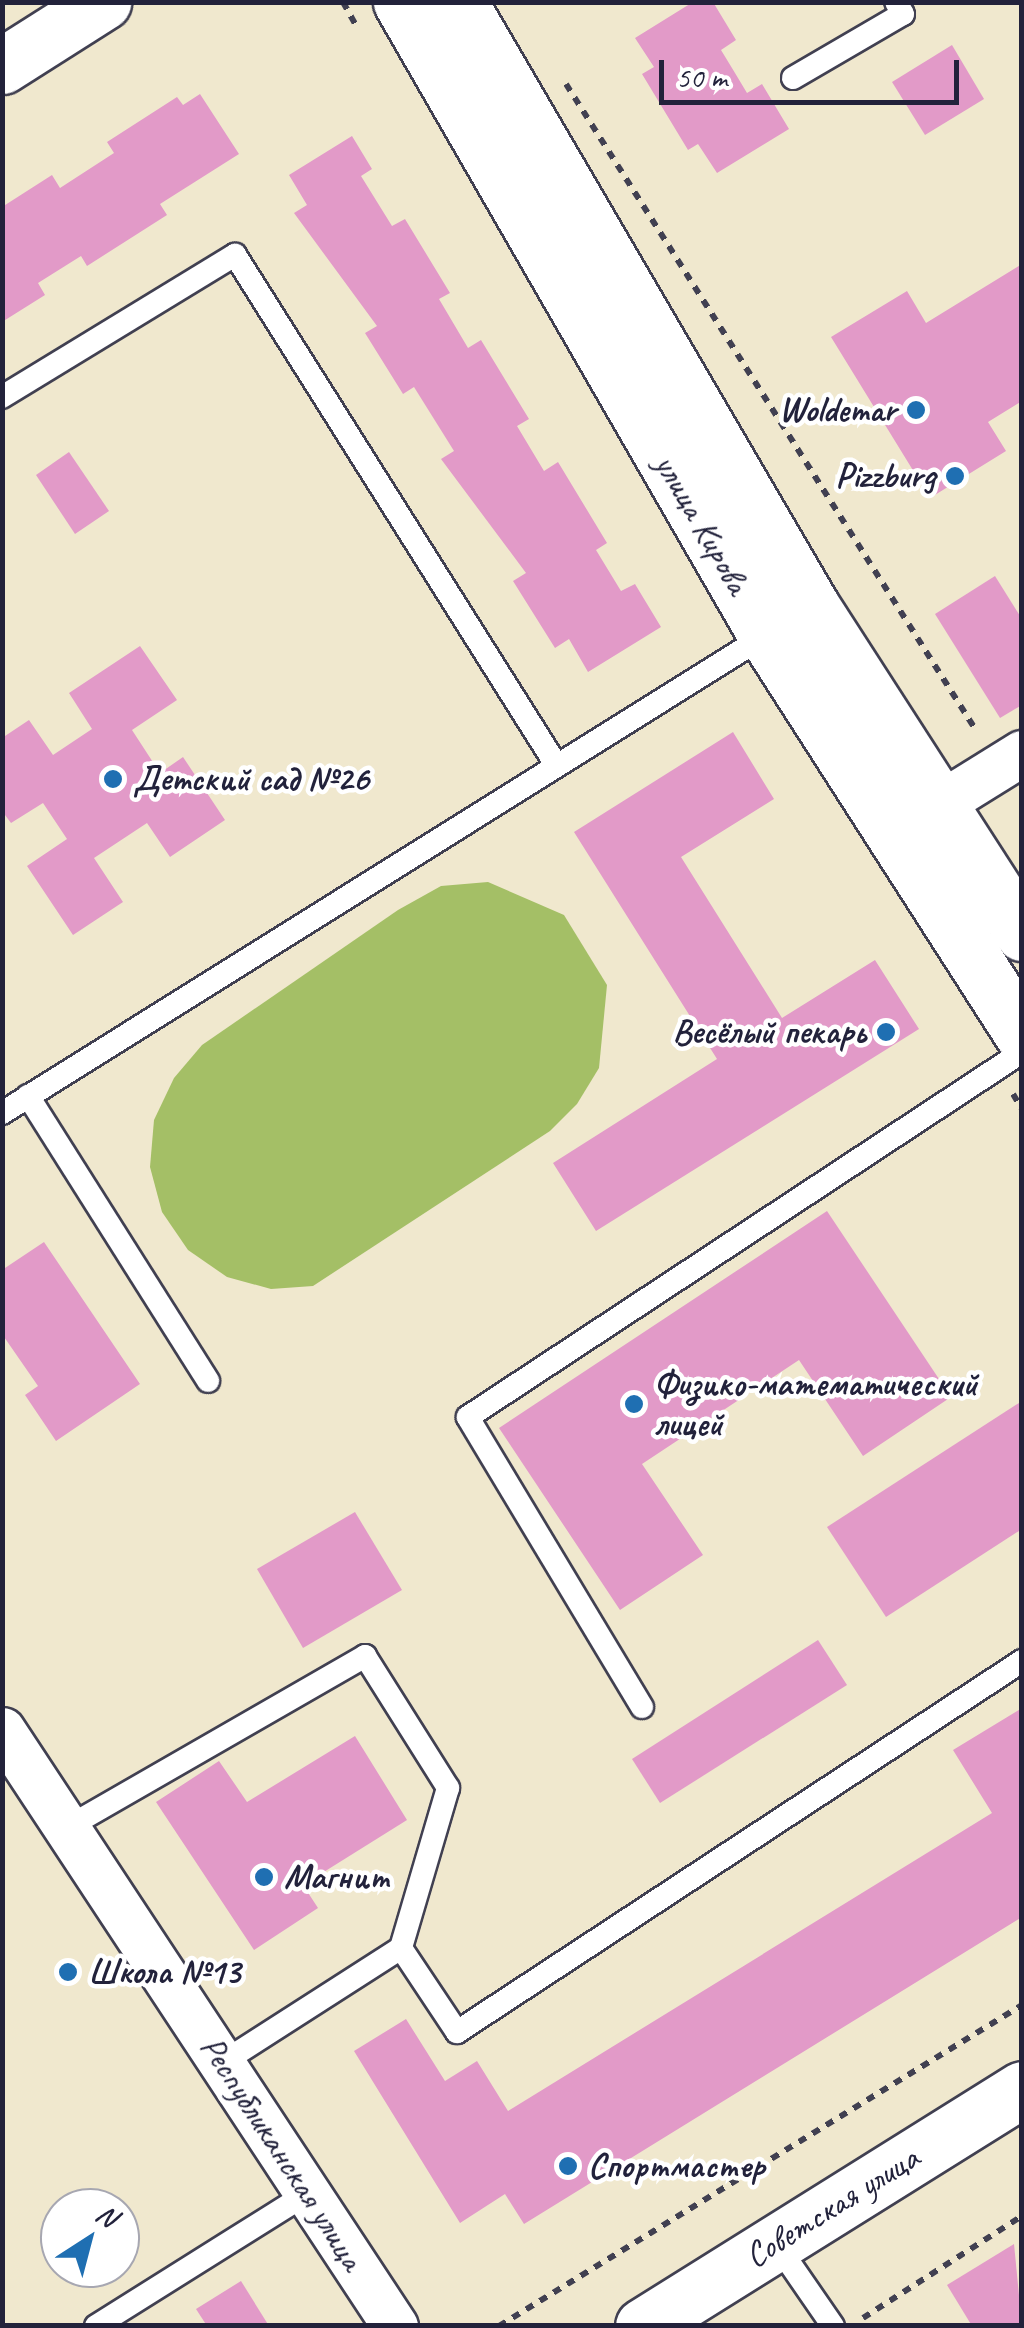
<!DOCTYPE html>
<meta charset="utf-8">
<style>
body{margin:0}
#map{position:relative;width:1024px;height:2328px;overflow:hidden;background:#f0e8ce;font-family:Caveat,sans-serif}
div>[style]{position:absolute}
.green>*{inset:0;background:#a4bf66}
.building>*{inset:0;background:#e29ac8}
.path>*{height:6px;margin-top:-3px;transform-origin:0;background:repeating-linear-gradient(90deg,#414051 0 8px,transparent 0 16px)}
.roads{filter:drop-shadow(2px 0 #414051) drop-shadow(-2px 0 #414051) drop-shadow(0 2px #414051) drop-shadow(0 -2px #414051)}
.service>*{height:22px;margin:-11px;padding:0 11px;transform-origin:11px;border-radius:11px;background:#fff}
.minor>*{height:45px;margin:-22.5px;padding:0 22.5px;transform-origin:22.5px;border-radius:22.5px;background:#fff}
.tertiary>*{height:55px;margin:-27.5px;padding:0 27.5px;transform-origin:27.5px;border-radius:27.5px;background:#fff}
.secondary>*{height:55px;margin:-27.5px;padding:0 27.5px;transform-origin:27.5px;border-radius:27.5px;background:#fff}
.dots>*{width:28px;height:28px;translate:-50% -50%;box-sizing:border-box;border:5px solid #fff;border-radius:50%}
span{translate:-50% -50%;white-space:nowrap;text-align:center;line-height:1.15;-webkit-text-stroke:9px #fff;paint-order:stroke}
.poi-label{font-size:35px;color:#22223b;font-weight:700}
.right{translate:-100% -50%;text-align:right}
.left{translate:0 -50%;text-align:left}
.street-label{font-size:35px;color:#22223b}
.frame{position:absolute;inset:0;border:5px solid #22223b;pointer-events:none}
.north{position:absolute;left:40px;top:2188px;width:100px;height:100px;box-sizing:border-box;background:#fff;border:2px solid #a7a7b1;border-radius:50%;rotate:36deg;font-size:28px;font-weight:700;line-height:40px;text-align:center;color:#22223b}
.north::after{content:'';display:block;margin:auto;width:35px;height:45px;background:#1f6fb2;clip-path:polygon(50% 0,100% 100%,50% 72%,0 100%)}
.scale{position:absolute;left:659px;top:60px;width:300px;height:45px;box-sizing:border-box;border:5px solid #22223b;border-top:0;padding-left:12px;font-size:30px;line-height:35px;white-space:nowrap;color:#22223b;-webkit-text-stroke:8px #fff;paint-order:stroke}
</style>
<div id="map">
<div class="green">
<i style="clip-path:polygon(488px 882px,564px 915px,607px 985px,599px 1068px,577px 1104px,550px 1131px,313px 1286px,271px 1289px,227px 1277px,188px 1250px,162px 1212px,150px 1167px,154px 1120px,174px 1078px,202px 1045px,398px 910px,441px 886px)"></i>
</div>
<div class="building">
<i style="clip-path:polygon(693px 2px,713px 2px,736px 40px,721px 50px,735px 73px,747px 93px,762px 84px,789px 129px,717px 173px,698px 144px,688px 150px,642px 74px,654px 67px,635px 38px)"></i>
<i style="clip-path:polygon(952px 45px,984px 99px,925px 135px,892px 82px)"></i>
<i style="clip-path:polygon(200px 94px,239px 154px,160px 204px,167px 215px,87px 266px,81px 256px,38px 283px,45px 295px,2px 322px,2px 207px,52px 175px,60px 188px,114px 153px,107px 142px,177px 97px,183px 105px)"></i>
<i style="clip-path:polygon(352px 136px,372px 169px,361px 176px,392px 226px,405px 219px,450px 293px,439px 299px,468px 348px,481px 340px,529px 419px,517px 426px,544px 471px,558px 462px,607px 543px,596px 550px,621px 591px,635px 584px,661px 627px,588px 672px,569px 639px,555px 648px,513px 581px,526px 573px,441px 459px,454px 451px,414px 387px,403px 394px,365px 333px,377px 326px,294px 213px,307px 205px,289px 175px)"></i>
<i style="clip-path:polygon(1022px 264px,1022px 401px,988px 422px,1006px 451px,930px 498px,831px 337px,907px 291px,926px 323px)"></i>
<i style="clip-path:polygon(69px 452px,109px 511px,75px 534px,36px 475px)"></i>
<i style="clip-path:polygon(995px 576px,1022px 619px,1022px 705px,1000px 718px,935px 614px)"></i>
<i style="clip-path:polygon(140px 646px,177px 700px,132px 730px,160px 773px,183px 757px,225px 820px,170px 857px,147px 823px,94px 858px,123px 902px,73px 935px,27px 866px,67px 839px,43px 803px,11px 823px,2px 811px,2px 738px,29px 720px,53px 755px,92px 729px,69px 693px)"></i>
<i style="clip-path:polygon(733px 732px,774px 799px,681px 857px,782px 1018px,875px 960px,919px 1029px,596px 1231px,553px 1163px,717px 1059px,574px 832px)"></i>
<i style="clip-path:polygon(827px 1211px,951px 1397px,863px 1456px,799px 1360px,642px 1464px,703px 1555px,620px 1610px,499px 1428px)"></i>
<i style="clip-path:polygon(44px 1242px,140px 1384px,56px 1441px,25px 1395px,38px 1386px,2px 1334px,2px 1270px)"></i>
<i style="clip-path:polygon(1022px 1401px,1022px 1529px,886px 1617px,827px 1527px)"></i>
<i style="clip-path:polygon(355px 1512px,402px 1590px,303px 1648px,257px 1569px)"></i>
<i style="clip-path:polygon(818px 1640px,847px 1685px,660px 1803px,632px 1759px)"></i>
<i style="clip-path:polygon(1022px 1708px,1022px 1917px,524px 2224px,505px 2194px,460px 2223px,354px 2051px,406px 2019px,445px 2081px,477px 2061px,508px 2111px,992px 1813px,953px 1750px)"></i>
<i style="clip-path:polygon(355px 1736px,407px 1820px,303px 1885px,318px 1908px,254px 1950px,156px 1802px,219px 1761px,247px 1802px)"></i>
<i style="clip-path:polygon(1014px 2244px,1022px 2326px,972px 2326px,947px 2285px)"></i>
<i style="clip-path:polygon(241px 2281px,269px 2326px,207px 2326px,196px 2309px)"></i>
</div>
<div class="path">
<i style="left:343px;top:2px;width:29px;rotate:61deg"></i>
<i style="left:566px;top:84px;width:767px;rotate:57.61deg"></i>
<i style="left:1013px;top:1094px;width:17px;rotate:59deg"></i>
<i style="left:863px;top:2318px;width:189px;rotate:-32.7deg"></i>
<i style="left:499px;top:2326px;width:614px;rotate:-31.54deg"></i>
</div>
<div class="roads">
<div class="service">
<i style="left:793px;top:78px;width:127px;rotate:-30.2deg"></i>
<i style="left:903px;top:14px;width:14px;rotate:-120deg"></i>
<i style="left:2px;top:397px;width:273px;rotate:-31.4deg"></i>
<i style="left:235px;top:255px;width:600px;rotate:57.79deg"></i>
<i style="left:28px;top:1096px;width:337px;rotate:57.7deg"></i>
<i style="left:2px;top:1113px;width:901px;rotate:-32.03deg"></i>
<i style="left:642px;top:1707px;width:338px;rotate:-121deg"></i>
<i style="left:468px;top:1417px;width:663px;rotate:-33.38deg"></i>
<i style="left:68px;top:1827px;width:343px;rotate:-29.9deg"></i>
<i style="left:365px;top:1656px;width:156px;rotate:57.8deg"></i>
<i style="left:448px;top:1788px;width:167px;rotate:106.4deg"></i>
<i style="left:401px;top:1948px;width:213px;rotate:147.3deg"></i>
<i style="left:401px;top:1948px;width:101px;rotate:56.3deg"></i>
<i style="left:457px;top:2032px;width:676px;rotate:-33.29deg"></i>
<i style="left:775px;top:2242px;width:102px;rotate:55.4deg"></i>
<i style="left:96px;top:2326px;width:250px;rotate:-32.1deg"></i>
</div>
<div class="minor">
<i style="left:938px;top:805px;width:99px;rotate:-31.8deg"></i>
<i style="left:2px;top:1730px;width:714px;rotate:56.6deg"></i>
</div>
<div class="tertiary">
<i style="left:2px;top:66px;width:120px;rotate:-32.4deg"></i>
<i style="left:643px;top:2326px;width:447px;rotate:-32deg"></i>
</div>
<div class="secondary">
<i style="left:401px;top:2px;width:731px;rotate:60.03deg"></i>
<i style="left:766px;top:635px;width:474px;rotate:57.3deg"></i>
<i style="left:459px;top:2px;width:700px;rotate:59.74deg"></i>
<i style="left:812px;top:607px;width:388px;rotate:57.2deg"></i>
</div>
</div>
<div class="dots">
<i style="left:916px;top:410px;background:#1f6fb2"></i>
<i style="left:955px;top:476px;background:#1f6fb2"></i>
<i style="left:113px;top:779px;background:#1f6fb2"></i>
<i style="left:886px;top:1032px;background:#1f6fb2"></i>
<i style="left:634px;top:1404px;background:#1f6fb2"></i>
<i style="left:264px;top:1877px;background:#1f6fb2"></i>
<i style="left:68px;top:1972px;background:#1f6fb2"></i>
<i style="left:568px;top:2166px;background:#1f6fb2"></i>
</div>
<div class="poi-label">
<span class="right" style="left:896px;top:410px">Woldemar</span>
<span class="right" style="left:935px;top:476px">Pizzburg</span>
<span class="left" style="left:133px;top:779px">Детский сад №26</span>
<span class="right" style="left:866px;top:1032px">Весёлый пекарь</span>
<span class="left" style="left:654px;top:1404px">Физико-математический<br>лицей</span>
<span class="left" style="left:284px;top:1877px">Магнит</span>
<span class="left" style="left:88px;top:1972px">Школа №13</span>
<span class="left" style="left:588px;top:2166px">Спортмастер</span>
</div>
<div class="street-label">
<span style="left:702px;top:524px;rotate:60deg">улица Кирова</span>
<span style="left:282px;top:2153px;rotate:57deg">Республиканская улица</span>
<span style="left:832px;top:2207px;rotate:-32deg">Советская улица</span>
</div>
<div class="frame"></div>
<div class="north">N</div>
<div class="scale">50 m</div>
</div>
